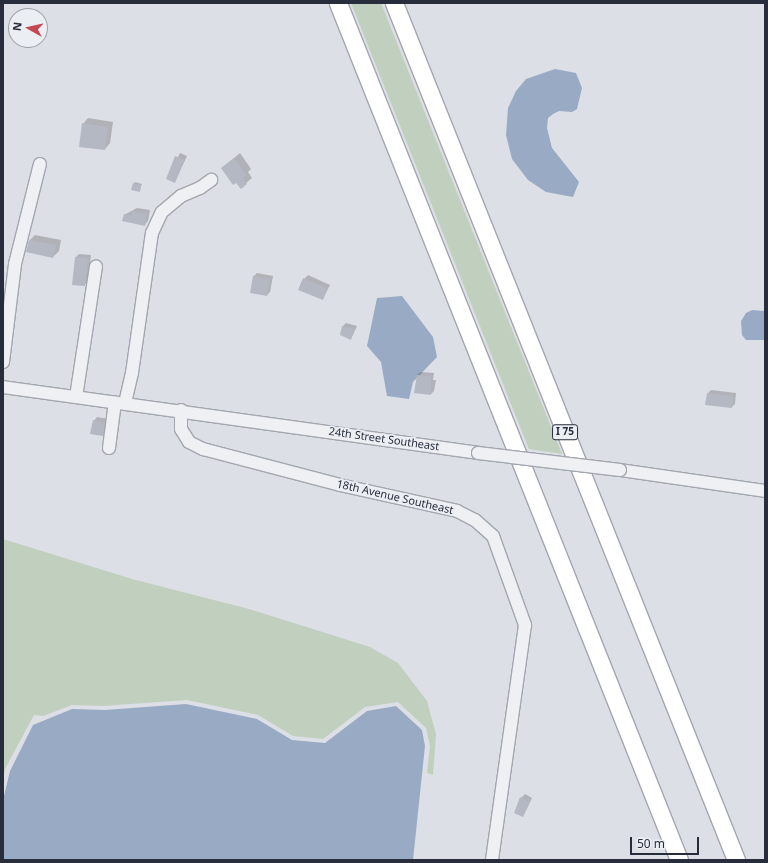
<!DOCTYPE html>
<style>
body{margin:0}
#map{position:relative;width:768px;height:863px;overflow:hidden;background:#dcdfe5;font-family:"Noto Sans",sans-serif}
div>[style]{position:absolute}
.green>*{inset:0;background:#c1cfbe}
.water>*{inset:0;background:#99abc4}
.shadow>*{inset:0;background:#0003}
.building>*{inset:0;background:#b4b8c2}
.roads{filter:drop-shadow(1px 0 #a2a6af) drop-shadow(-1px 0 #a2a6af) drop-shadow(0 1px #a2a6af) drop-shadow(0 -1px #a2a6af)}
.minor>*{height:12px;margin:-6px;padding:0 6px;transform-origin:6px;border-radius:6px;background:#eff0f4}
.highway>*{height:17px;margin:-8.5px;padding:0 8.5px;transform-origin:8.5px;border-radius:8.5px;background:#fff}
.bridges{filter:drop-shadow(1px 0 #a2a6af) drop-shadow(-1px 0 #a2a6af) drop-shadow(0 1px #a2a6af) drop-shadow(0 -1px #a2a6af)}
.minor-bridge>*{height:12px;margin:-6px;padding:0 6px;transform-origin:6px;border-radius:6px;background:#eff0f4}
span{translate:-50% -50%;white-space:nowrap;text-align:center;line-height:1.15;-webkit-text-stroke:3.5px #ebeef3;paint-order:stroke}
.shield-label span{padding:1px 3px;background:#ebeef3;border:1px solid;border-radius:3px;-webkit-text-stroke-width:0}
.shield-label{font-size:10px;color:#272d3b;font-weight:700}
.street-label{font-size:11px;color:#272d3b}
.frame{position:absolute;inset:0;border:4px solid #272d3b;pointer-events:none}
.north{position:absolute;left:8px;top:8px;width:40px;height:40px;box-sizing:border-box;background:#ebeef3;border:1px solid #9da1a9;border-radius:50%;rotate:278deg;font-size:11px;font-weight:700;line-height:16px;text-align:center;color:#272d3b}
.north::after{content:'';display:block;margin:auto;width:14px;height:18px;background:#c44752;clip-path:polygon(50% 0,100% 100%,50% 72%,0 100%)}
.scale{position:absolute;left:630px;top:837px;width:69px;height:18px;box-sizing:border-box;border:2px solid #272d3b;border-top:0;padding-left:5px;font-size:12px;line-height:14px;white-space:nowrap;color:#272d3b;-webkit-text-stroke:3px #ebeef3;paint-order:stroke}
</style>
<div id="map">
<div class="green">
<i style="clip-path:polygon(351px 3px,381px 3px,562px 454px,529px 449px)"></i>
<i style="clip-path:polygon(3px 539px,132px 579px,249px 609px,370px 647px,398px 663px,427px 701px,436px 734px,433px 775px,427px 773px,430px 746px,426px 728px,398px 702px,365px 707px,323px 739px,293px 736px,258px 715px,187px 700px,102px 706px,72px 705px,43px 716px,34px 715px,5px 769px,3px 780px)"></i>
</div>
<div class="water">
<i style="clip-path:polygon(555px 69px,576px 73px,582px 88px,577px 109px,572px 112px,559px 111px,553px 114px,548px 118px,547px 128px,552px 148px,579px 182px,573px 197px,546px 192px,528px 180px,512px 159px,506px 135px,508px 108px,516px 91px,526px 79px)"></i>
<i style="clip-path:polygon(402px 296px,433px 337px,437px 357px,413px 382px,409px 399px,387px 396px,381px 362px,367px 346px,377px 298px)"></i>
<i style="clip-path:polygon(752px 310px,765px 311px,765px 340px,746px 340px,742px 335px,741px 321px,746px 313px)"></i>
<i style="clip-path:polygon(186px 704px,257px 719px,292px 740px,325px 743px,367px 711px,396px 706px,422px 730px,425px 746px,413px 860px,3px 860px,3px 800px,10px 771px,33px 725px,72px 709px,105px 710px)"></i>
</div>
<div class="shadow">
<i style="clip-path:polygon(88px 118px,113px 122px,110px 143px,105px 149px,83px 124px)"></i>
<i style="clip-path:polygon(180px 153px,187px 156px,175px 182px,167px 179px)"></i>
<i style="clip-path:polygon(240px 153px,251px 169px,248px 172px,252px 178px,241px 187px,222px 168px)"></i>
<i style="clip-path:polygon(135px 182px,142px 184px,139px 191px,134px 184px)"></i>
<i style="clip-path:polygon(137px 208px,150px 210px,148px 221px,145px 224px,124px 215px)"></i>
<i style="clip-path:polygon(35px 235px,61px 240px,59px 251px,53px 257px,30px 240px)"></i>
<i style="clip-path:polygon(79px 254px,91px 255px,88px 282px,84px 285px,76px 257px)"></i>
<i style="clip-path:polygon(257px 273px,273px 276px,270px 292px,267px 295px,251px 292px,254px 276px)"></i>
<i style="clip-path:polygon(308px 275px,330px 285px,323px 299px,304px 279px)"></i>
<i style="clip-path:polygon(346px 323px,357px 326px,351px 339px,342px 327px)"></i>
<i style="clip-path:polygon(421px 372px,434px 373px,433px 380px,436px 380px,434px 391px,431px 394px,417px 375px)"></i>
<i style="clip-path:polygon(711px 390px,736px 393px,735px 404px,732px 407px,708px 393px)"></i>
<i style="clip-path:polygon(97px 417px,108px 419px,106px 432px,103px 435px,94px 421px)"></i>
<i style="clip-path:polygon(525px 794px,532px 798px,523px 816px,521px 798px)"></i>
</div>
<div class="building">
<i style="clip-path:polygon(82px 123px,108px 127px,105px 150px,79px 147px)"></i>
<i style="clip-path:polygon(175px 156px,184px 160px,175px 183px,166px 179px)"></i>
<i style="clip-path:polygon(234px 158px,246px 175px,243px 178px,247px 184px,241px 189px,236px 183px,233px 185px,221px 168px)"></i>
<i style="clip-path:polygon(133px 183px,141px 185px,140px 192px,131px 190px)"></i>
<i style="clip-path:polygon(132px 211px,147px 214px,145px 226px,122px 221px,124px 214px,131px 216px)"></i>
<i style="clip-path:polygon(29px 240px,56px 245px,53px 258px,26px 252px)"></i>
<i style="clip-path:polygon(75px 257px,88px 258px,85px 286px,72px 285px)"></i>
<i style="clip-path:polygon(253px 276px,270px 279px,267px 296px,250px 293px)"></i>
<i style="clip-path:polygon(303px 278px,327px 288px,323px 300px,298px 290px)"></i>
<i style="clip-path:polygon(342px 326px,354px 329px,351px 340px,340px 335px)"></i>
<i style="clip-path:polygon(417px 375px,431px 376px,431px 395px,414px 393px)"></i>
<i style="clip-path:polygon(707px 393px,734px 396px,732px 408px,705px 405px)"></i>
<i style="clip-path:polygon(93px 420px,105px 423px,103px 436px,90px 434px)"></i>
<i style="clip-path:polygon(520px 797px,530px 802px,523px 817px,514px 813px)"></i>
</div>
<div class="roads">
<div class="minor">
<i style="left:3px;top:362px;width:99px;rotate:-83deg"></i>
<i style="left:15px;top:264px;width:103px;rotate:-76deg"></i>
<i style="left:3px;top:387px;width:480px;rotate:7.9deg"></i>
<i style="left:76px;top:397px;width:132px;rotate:-81.3deg"></i>
<i style="left:125px;top:403px;width:31px;rotate:-77deg"></i>
<i style="left:132px;top:373px;width:141px;rotate:-81.9deg"></i>
<i style="left:152px;top:233px;width:23px;rotate:-65deg"></i>
<i style="left:162px;top:212px;width:25px;rotate:-40deg"></i>
<i style="left:181px;top:196px;width:21px;rotate:-23deg"></i>
<i style="left:200px;top:188px;width:14px;rotate:-36deg"></i>
<i style="left:181px;top:410px;width:19px;rotate:90deg"></i>
<i style="left:181px;top:429px;width:15px;rotate:58deg"></i>
<i style="left:189px;top:442px;width:16px;rotate:27deg"></i>
<i style="left:203px;top:449px;width:142px;rotate:14.7deg"></i>
<i style="left:340px;top:485px;width:120px;rotate:12.5deg"></i>
<i style="left:457px;top:511px;width:20px;rotate:27deg"></i>
<i style="left:475px;top:520px;width:24px;rotate:42deg"></i>
<i style="left:493px;top:536px;width:95px;rotate:70.2deg"></i>
<i style="left:525px;top:625px;width:237px;rotate:98deg"></i>
<i style="left:109px;top:448px;width:46px;rotate:-82.6deg"></i>
<i style="left:620px;top:470px;width:147px;rotate:8.2deg"></i>
</div>
<div class="highway">
<i style="left:338px;top:3px;width:922px;rotate:68.3deg"></i>
<i style="left:394px;top:3px;width:923px;rotate:68.24deg"></i>
</div>
</div>
<div class="bridges">
<div class="minor-bridge">
<i style="left:478px;top:453px;width:143px;rotate:6.8deg"></i>
</div>
</div>
<div class="shield-label">
<span style="left:565px;top:432px">I 75</span>
</div>
<div class="street-label">
<span style="left:384px;top:439px;rotate:8deg">24th Street Southeast</span>
<span style="left:395px;top:497px;rotate:13deg">18th Avenue Southeast</span>
</div>
<div class="frame"></div>
<div class="north">N</div>
<div class="scale">50 m</div>
</div>
